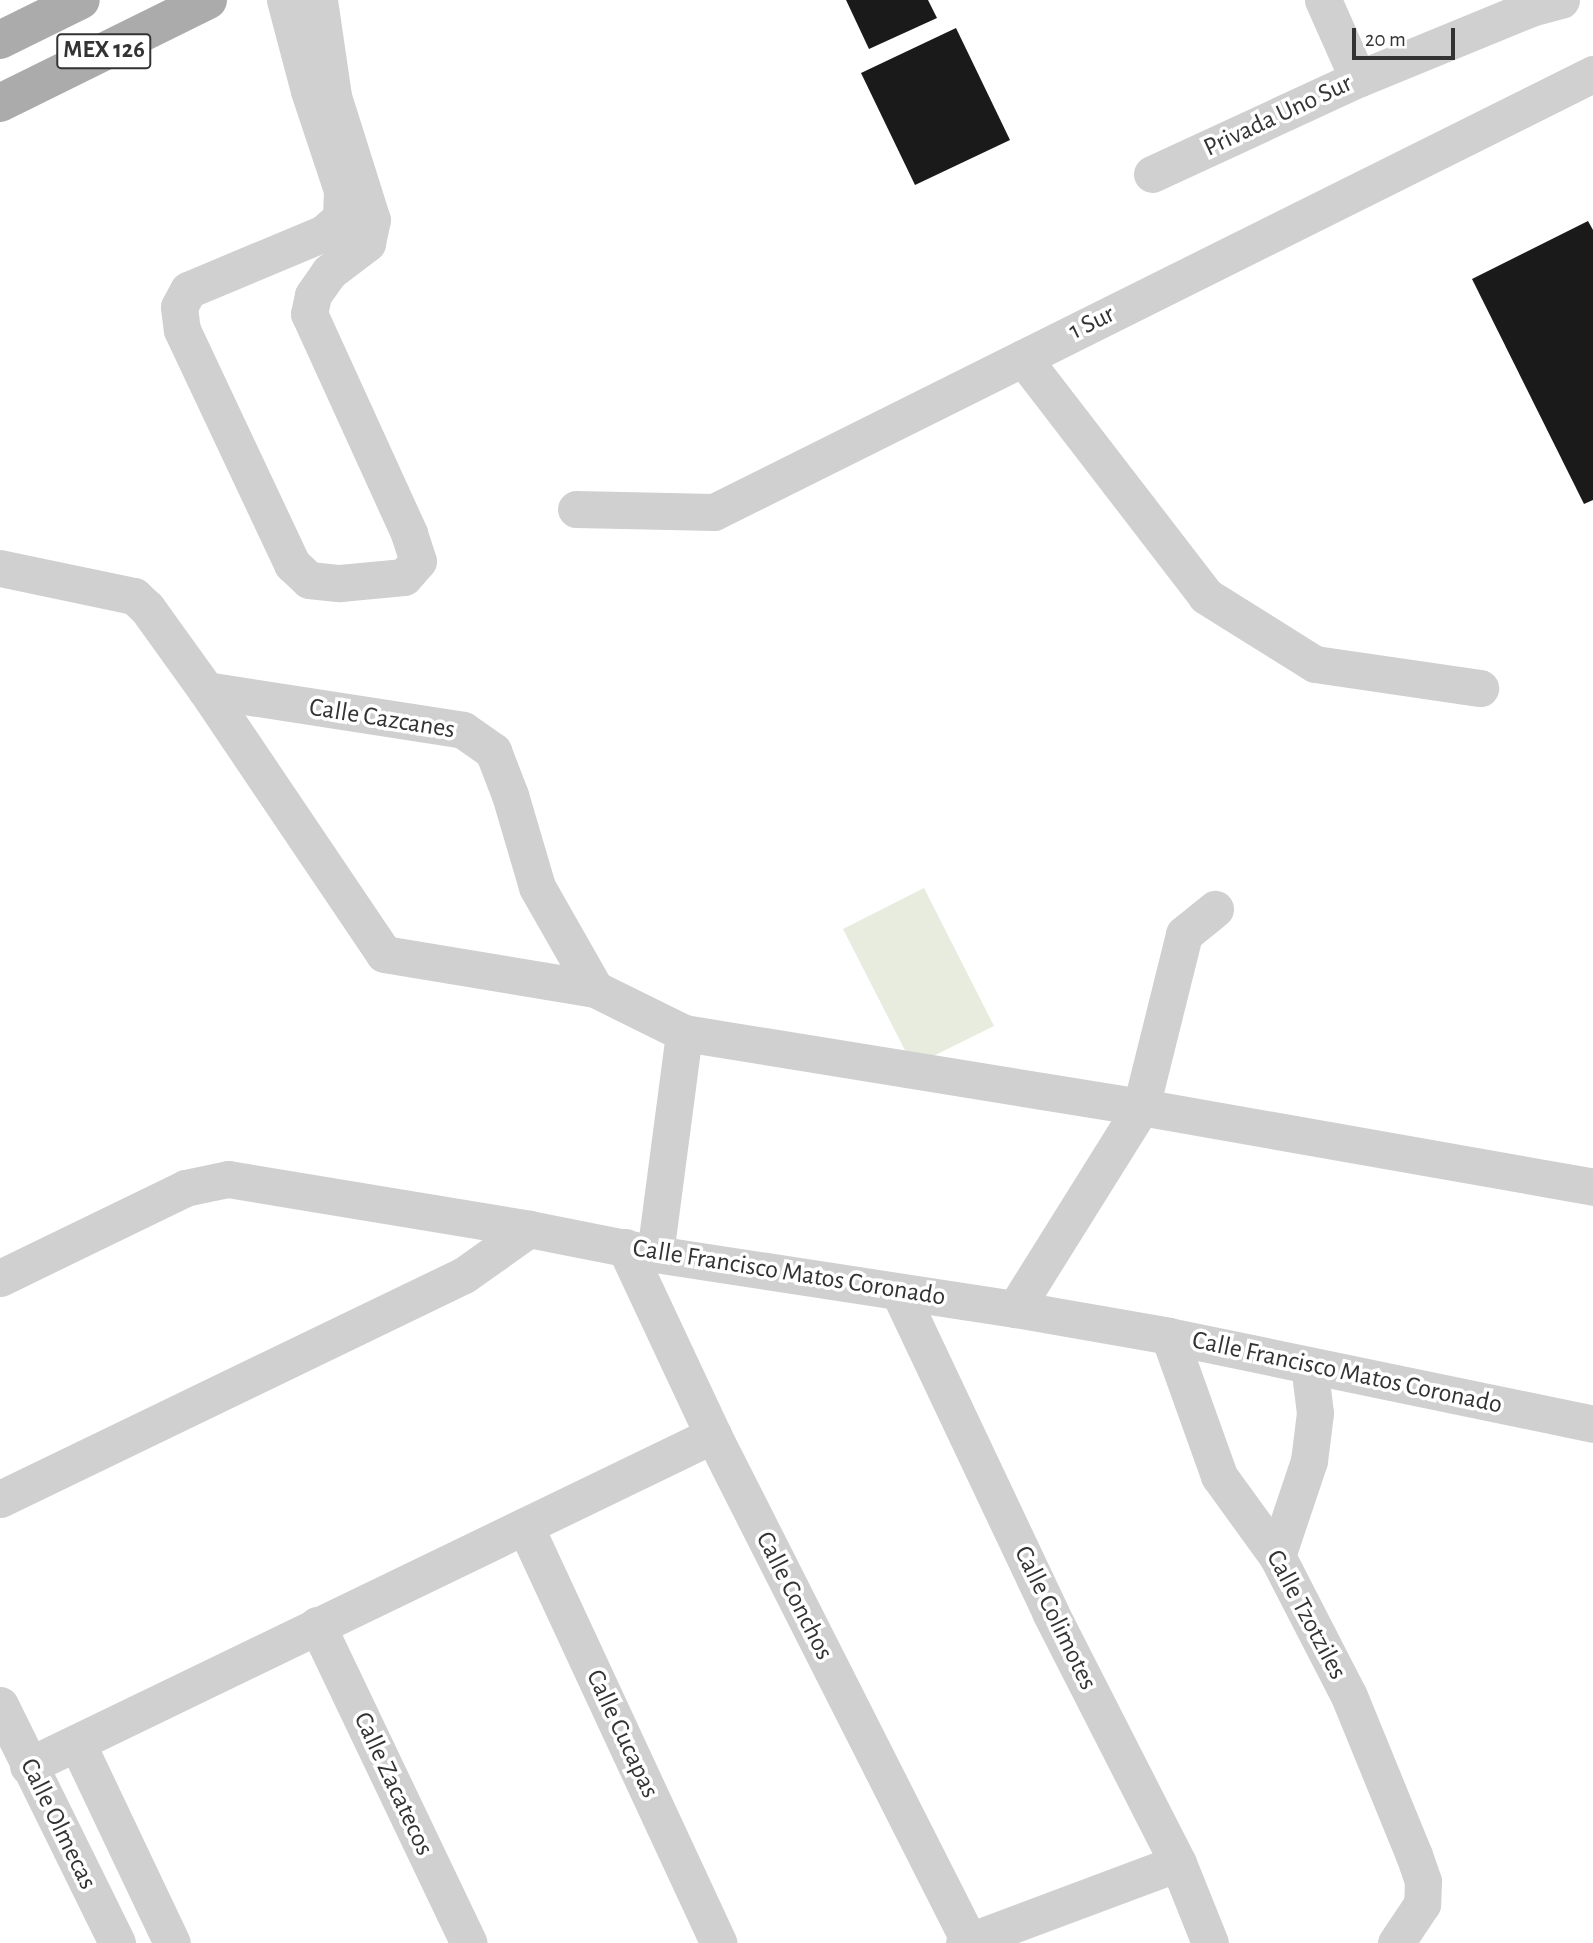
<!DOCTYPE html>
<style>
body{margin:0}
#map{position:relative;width:1593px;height:1943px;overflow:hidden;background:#fff;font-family:"Alegreya Sans",sans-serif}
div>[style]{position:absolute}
.green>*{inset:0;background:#e7ecde}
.building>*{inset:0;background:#1a1a1a}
.minor>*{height:37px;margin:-18.5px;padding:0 18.5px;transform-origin:18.5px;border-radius:18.5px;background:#d0d0d0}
.major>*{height:38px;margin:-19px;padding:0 19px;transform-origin:19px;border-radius:19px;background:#ababab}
span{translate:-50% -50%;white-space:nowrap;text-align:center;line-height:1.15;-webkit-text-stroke:7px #fff;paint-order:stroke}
.shield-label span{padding:2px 5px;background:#fff;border:2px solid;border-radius:5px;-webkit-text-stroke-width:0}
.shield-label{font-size:24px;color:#333;font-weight:700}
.street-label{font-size:26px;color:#333}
.scale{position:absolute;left:1352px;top:28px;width:103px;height:32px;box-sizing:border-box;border:4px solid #333;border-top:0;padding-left:9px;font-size:21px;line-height:24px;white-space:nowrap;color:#333;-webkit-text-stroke:5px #fff;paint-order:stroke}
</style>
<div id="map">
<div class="green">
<i style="clip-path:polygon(924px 888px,994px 1026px,913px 1066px,843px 929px)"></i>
</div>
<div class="building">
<i style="clip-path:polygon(846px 0,928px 0,937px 18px,869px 49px)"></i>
<i style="clip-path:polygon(956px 28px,1010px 140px,915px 185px,861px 73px)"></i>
<i style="clip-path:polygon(1588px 221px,1593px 230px,1593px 500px,1584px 504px,1472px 279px)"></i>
</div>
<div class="minor">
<i style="left:285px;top:0;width:94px;rotate:75.2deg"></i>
<i style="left:309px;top:91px;width:104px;rotate:71.6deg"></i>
<i style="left:342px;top:190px;width:28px;rotate:92deg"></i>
<i style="left:341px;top:218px;width:23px;rotate:139deg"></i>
<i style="left:324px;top:233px;width:147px;rotate:157.3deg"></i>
<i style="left:188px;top:290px;width:19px;rotate:118deg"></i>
<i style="left:179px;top:307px;width:23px;rotate:83deg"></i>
<i style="left:182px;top:330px;width:259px;rotate:64.8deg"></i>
<i style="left:292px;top:564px;width:23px;rotate:43deg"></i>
<i style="left:309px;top:580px;width:31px;rotate:6deg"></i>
<i style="left:340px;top:583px;width:64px;rotate:-5.4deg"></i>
<i style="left:404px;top:577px;width:21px;rotate:-49deg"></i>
<i style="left:418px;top:561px;width:29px;rotate:-108deg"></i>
<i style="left:409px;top:533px;width:241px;rotate:-114.5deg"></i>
<i style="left:309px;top:314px;width:19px;rotate:-78deg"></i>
<i style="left:313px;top:295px;width:28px;rotate:-55deg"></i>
<i style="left:329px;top:272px;width:48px;rotate:-37.3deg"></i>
<i style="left:367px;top:243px;width:24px;rotate:-78deg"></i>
<i style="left:372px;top:220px;width:130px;rotate:-107.5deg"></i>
<i style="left:333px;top:96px;width:97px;rotate:-98.3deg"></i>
<i style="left:1323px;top:0;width:86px;rotate:66.1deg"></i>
<i style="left:1152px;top:174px;width:227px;rotate:-24.8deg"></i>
<i style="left:1358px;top:79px;width:187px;rotate:-22.3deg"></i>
<i style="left:1531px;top:8px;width:31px;rotate:-15deg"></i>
<i style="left:1023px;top:358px;width:300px;rotate:52.4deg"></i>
<i style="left:1206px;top:596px;width:128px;rotate:32deg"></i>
<i style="left:1315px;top:664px;width:167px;rotate:8.3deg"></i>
<i style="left:576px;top:509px;width:138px;rotate:1.2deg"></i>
<i style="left:714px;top:512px;width:982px;rotate:-26.49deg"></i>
<i style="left:0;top:568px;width:137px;rotate:11.8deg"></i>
<i style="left:134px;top:596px;width:18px;rotate:43deg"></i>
<i style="left:147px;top:608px;width:101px;rotate:54.3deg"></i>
<i style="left:206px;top:690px;width:260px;rotate:8.8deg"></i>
<i style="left:463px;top:730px;width:37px;rotate:35deg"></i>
<i style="left:493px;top:751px;width:47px;rotate:68.9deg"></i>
<i style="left:510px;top:795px;width:96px;rotate:73.6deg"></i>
<i style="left:537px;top:887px;width:117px;rotate:60.4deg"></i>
<i style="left:595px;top:989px;width:99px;rotate:26.3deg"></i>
<i style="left:684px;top:1033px;width:463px;rotate:9.2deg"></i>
<i style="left:1141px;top:1107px;width:459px;rotate:10deg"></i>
<i style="left:206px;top:690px;width:318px;rotate:56deg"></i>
<i style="left:384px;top:954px;width:214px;rotate:9.4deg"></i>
<i style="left:625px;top:1247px;width:208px;rotate:64.9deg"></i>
<i style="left:713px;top:1435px;width:569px;rotate:63.16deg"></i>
<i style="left:655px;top:1254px;width:223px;rotate:-82.5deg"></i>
<i style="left:0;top:1278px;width:206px;rotate:-25.9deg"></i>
<i style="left:185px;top:1188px;width:44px;rotate:-11.8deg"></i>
<i style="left:228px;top:1179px;width:305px;rotate:9.4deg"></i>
<i style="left:529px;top:1229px;width:128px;rotate:11.2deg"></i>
<i style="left:655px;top:1254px;width:364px;rotate:8.7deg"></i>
<i style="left:1015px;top:1309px;width:156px;rotate:9.9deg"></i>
<i style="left:1169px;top:1336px;width:433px;rotate:11.7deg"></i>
<i style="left:900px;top:1294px;width:352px;rotate:64.7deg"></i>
<i style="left:1050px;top:1612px;width:282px;rotate:63deg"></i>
<i style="left:1178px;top:1863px;width:86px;rotate:68.2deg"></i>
<i style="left:1015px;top:1309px;width:238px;rotate:-58deg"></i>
<i style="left:1141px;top:1107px;width:178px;rotate:-76deg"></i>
<i style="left:1184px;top:934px;width:40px;rotate:-39deg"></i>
<i style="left:1169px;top:1336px;width:149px;rotate:70.3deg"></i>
<i style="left:1219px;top:1476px;width:99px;rotate:54.1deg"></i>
<i style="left:1277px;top:1556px;width:157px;rotate:62.8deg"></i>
<i style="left:1349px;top:1696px;width:172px;rotate:67.8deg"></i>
<i style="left:1414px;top:1855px;width:28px;rotate:71deg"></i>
<i style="left:1423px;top:1881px;width:23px;rotate:92deg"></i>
<i style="left:1422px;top:1904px;width:47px;rotate:123.7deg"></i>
<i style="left:0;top:1499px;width:515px;rotate:-25.77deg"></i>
<i style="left:464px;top:1275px;width:80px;rotate:-35.3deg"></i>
<i style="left:525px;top:1526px;width:460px;rotate:65.1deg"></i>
<i style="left:1277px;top:1556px;width:100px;rotate:-71.4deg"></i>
<i style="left:1309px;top:1461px;width:48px;rotate:-82.9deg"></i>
<i style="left:1315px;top:1413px;width:48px;rotate:-97.1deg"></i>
<i style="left:317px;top:1625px;width:352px;rotate:64.5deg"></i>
<i style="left:0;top:1705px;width:265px;rotate:63.8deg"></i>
<i style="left:77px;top:1743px;width:221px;rotate:64.6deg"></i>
<i style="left:28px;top:1766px;width:761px;rotate:-25.79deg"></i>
<i style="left:964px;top:1943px;width:228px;rotate:-20.5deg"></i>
</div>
<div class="major">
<i style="left:0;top:40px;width:90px;rotate:-26.3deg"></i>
<i style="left:0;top:103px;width:232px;rotate:-26.3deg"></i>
</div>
<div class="shield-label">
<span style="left:104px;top:51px">MEX 126</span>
</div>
<div class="street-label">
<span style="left:1278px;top:116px;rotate:-25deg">Privada Uno Sur</span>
<span style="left:1092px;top:323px;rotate:-26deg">1 Sur</span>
<span style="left:382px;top:719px;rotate:9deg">Calle Cazcanes</span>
<span style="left:789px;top:1273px;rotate:9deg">Calle Francisco Matos Coronado</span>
<span style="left:1347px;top:1373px;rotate:12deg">Calle Francisco Matos Coronado</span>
<span style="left:794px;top:1596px;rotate:63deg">Calle Conchos</span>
<span style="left:1306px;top:1615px;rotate:62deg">Calle Tzotziles</span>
<span style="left:1055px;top:1618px;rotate:64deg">Calle Colimotes</span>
<span style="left:622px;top:1734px;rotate:65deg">Calle Cucapas</span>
<span style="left:393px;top:1784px;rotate:65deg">Calle Zacatecos</span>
<span style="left:58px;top:1824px;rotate:64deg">Calle Olmecas</span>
</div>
<div class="scale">20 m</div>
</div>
